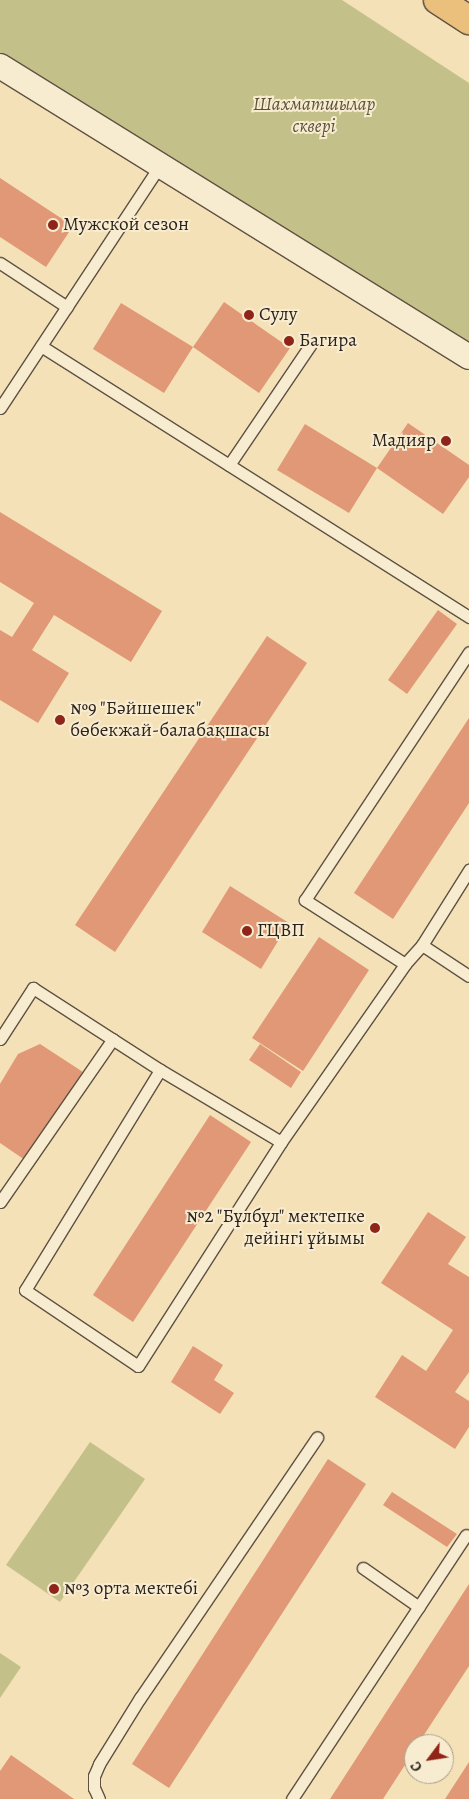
<!DOCTYPE html>
<meta charset="utf-8">
<style>
body{margin:0}
#map{position:relative;width:469px;height:1799px;overflow:hidden;background:#f5e1b7;font-family:Alegreya,serif}
div>[style]{position:absolute}
.green>*{inset:0;background:#c4c089}
.building>*{inset:0;background:#e09876}
.roads{filter:drop-shadow(1px 0 #5f5243) drop-shadow(-1px 0 #5f5243) drop-shadow(0 1px #5f5243) drop-shadow(0 -1px #5f5243)}
.lane>*{height:11px;margin:-5.5px;padding:0 5.5px;transform-origin:5.5px;border-radius:5.5px;background:#f8ecd0}
.street>*{height:24px;margin:-12px;padding:0 12px;transform-origin:12px;border-radius:12px;background:#f8ecd0}
.primary>*{height:28px;margin:-14px;padding:0 14px;transform-origin:14px;border-radius:14px;background:#eac07c}
.dots>*{width:14px;height:14px;translate:-50% -50%;box-sizing:border-box;border:2px solid #f8ecd0;border-radius:50%}
span{translate:-50% -50%;white-space:nowrap;text-align:center;line-height:1.15;-webkit-text-stroke:4px #f8ecd0;paint-order:stroke}
.park-label{font-size:19px;color:#5a523d;font-style:italic}
.poi-label{font-size:19px;color:#2d231c}
.left{translate:0 -50%;text-align:left}
.right{translate:-100% -50%;text-align:right}
.north{position:absolute;left:404px;top:1734px;width:50px;height:50px;box-sizing:border-box;background:#f8ecd0;border:1px solid #a79c88;border-radius:50%;rotate:239deg;font-size:14px;font-weight:700;line-height:20px;text-align:center;color:#2d231c}
.north::after{content:'';display:block;margin:auto;width:18px;height:22px;background:#8f2418;clip-path:polygon(50% 0,100% 100%,50% 72%,0 100%)}
</style>
<div id="map">
<div class="green">
<i style="clip-path:polygon(0 0,342px 0,469px 83px,469px 343px,0 54px)"></i>
<i style="clip-path:polygon(90px 1442px,145px 1479px,60px 1602px,6px 1565px)"></i>
<i style="clip-path:polygon(0 1653px,21px 1667px,0 1698px)"></i>
</div>
<div class="building">
<i style="clip-path:polygon(0 178px,73px 226px,46px 267px,0 237px)"></i>
<i style="clip-path:polygon(224px 302px,290px 348px,259px 393px,193px 347px)"></i>
<i style="clip-path:polygon(121px 303px,193px 347px,164px 393px,93px 349px)"></i>
<i style="clip-path:polygon(408px 423px,469px 465px,469px 477px,443px 514px,377px 468px)"></i>
<i style="clip-path:polygon(305px 424px,377px 468px,349px 513px,277px 470px)"></i>
<i style="clip-path:polygon(0 512px,162px 611px,131px 662px,54px 615px,32px 650px,69px 673px,38px 723px,0 700px,0 630px,12px 637px,34px 603px,0 582px)"></i>
<i style="clip-path:polygon(438px 610px,457px 624px,407px 694px,388px 680px)"></i>
<i style="clip-path:polygon(267px 636px,307px 663px,115px 952px,75px 925px)"></i>
<i style="clip-path:polygon(469px 718px,469px 803px,393px 919px,354px 893px)"></i>
<i style="clip-path:polygon(230px 886px,289px 923px,261px 969px,202px 932px)"></i>
<i style="clip-path:polygon(319px 937px,369px 970px,303px 1071px,252px 1038px)"></i>
<i style="clip-path:polygon(40px 1044px,83px 1072px,25px 1160px,0 1143px,0 1084px,18px 1054px)"></i>
<i style="clip-path:polygon(260px 1044px,301px 1072px,291px 1088px,249px 1060px)"></i>
<i style="clip-path:polygon(210px 1115px,251px 1142px,133px 1322px,93px 1295px)"></i>
<i style="clip-path:polygon(428px 1212px,466px 1237px,448px 1264px,469px 1277px,469px 1372px,455px 1392px,469px 1401px,469px 1427px,455px 1449px,375px 1397px,402px 1355px,426px 1371px,453px 1330px,381px 1283px)"></i>
<i style="clip-path:polygon(193px 1346px,223px 1365px,214px 1380px,234px 1393px,220px 1414px,171px 1382px)"></i>
<i style="clip-path:polygon(328px 1459px,366px 1484px,169px 1788px,132px 1764px)"></i>
<i style="clip-path:polygon(392px 1492px,457px 1534px,447px 1547px,383px 1505px)"></i>
<i style="clip-path:polygon(469px 1584px,469px 1666px,418px 1744px,414px 1744px,414px 1751px,383px 1799px,330px 1799px)"></i>
<i style="clip-path:polygon(11px 1755px,74px 1799px,0 1799px,0 1771px)"></i>
<i style="clip-path:polygon(469px 1762px,469px 1799px,445px 1799px)"></i>
</div>
<div class="roads">
<div class="lane">
<i style="left:0;top:263px;width:80px;rotate:33.3deg"></i>
<i style="left:41px;top:346px;width:507px;rotate:32.34deg"></i>
<i style="left:0;top:408px;width:291px;rotate:-56.6deg"></i>
<i style="left:229px;top:465px;width:146px;rotate:-55.9deg"></i>
<i style="left:422px;top:945px;width:56px;rotate:33.4deg"></i>
<i style="left:405px;top:964px;width:25px;rotate:-48deg"></i>
<i style="left:422px;top:945px;width:89px;rotate:-57.9deg"></i>
<i style="left:0;top:1039px;width:61px;rotate:-57.1deg"></i>
<i style="left:33px;top:988px;width:151px;rotate:32.8deg"></i>
<i style="left:281px;top:1142px;width:141px;rotate:-149.2deg"></i>
<i style="left:160px;top:1070px;width:258px;rotate:121.5deg"></i>
<i style="left:25px;top:1290px;width:136px;rotate:33.9deg"></i>
<i style="left:138px;top:1366px;width:266px;rotate:-57.4deg"></i>
<i style="left:281px;top:1142px;width:217px;rotate:-55.1deg"></i>
<i style="left:405px;top:964px;width:119px;rotate:-147.4deg"></i>
<i style="left:305px;top:900px;width:297px;rotate:-56.5deg"></i>
<i style="left:0;top:1202px;width:198px;rotate:-55.3deg"></i>
<i style="left:363px;top:1568px;width:68px;rotate:34.9deg"></i>
<i style="left:99px;top:1799px;width:12px;rotate:-114deg"></i>
<i style="left:94px;top:1788px;width:12px;rotate:-90deg"></i>
<i style="left:94px;top:1776px;width:13px;rotate:-67deg"></i>
<i style="left:99px;top:1764px;width:78px;rotate:-58.2deg"></i>
<i style="left:140px;top:1698px;width:315px;rotate:-55.8deg"></i>
<i style="left:292px;top:1799px;width:316px;rotate:-56.6deg"></i>
</div>
<div class="street">
<i style="left:0;top:66px;width:552px;rotate:31.82deg"></i>
</div>
<div class="primary">
<i style="left:438px;top:0;width:37px;rotate:33deg"></i>
</div>
</div>
<div class="dots">
<i style="left:53px;top:225px;background:#8f2418"></i>
<i style="left:249px;top:315px;background:#8f2418"></i>
<i style="left:289px;top:341px;background:#8f2418"></i>
<i style="left:446px;top:441px;background:#8f2418"></i>
<i style="left:60px;top:720px;background:#8f2418"></i>
<i style="left:247px;top:931px;background:#8f2418"></i>
<i style="left:375px;top:1228px;background:#8f2418"></i>
<i style="left:54px;top:1589px;background:#8f2418"></i>
</div>
<div class="park-label">
<span style="left:314px;top:116px">Шахматшылар<br>сквері</span>
</div>
<div class="poi-label">
<span class="left" style="left:63px;top:225px">Мужской cезон</span>
<span class="left" style="left:259px;top:315px">Сулу</span>
<span class="left" style="left:299px;top:341px">Багира</span>
<span class="right" style="left:436px;top:441px">Мадияр</span>
<span class="left" style="left:70px;top:720px">№9 "Бәйшешек"<br>бөбекжай-балабақшасы</span>
<span class="left" style="left:257px;top:931px">ГЦВП</span>
<span class="right" style="left:365px;top:1228px">№2 "Бұлбұл" мектепке<br>дейінгі ұйымы</span>
<span class="left" style="left:64px;top:1589px">№3 орта мектебі</span>
</div>
<div class="north">С</div>
</div>
